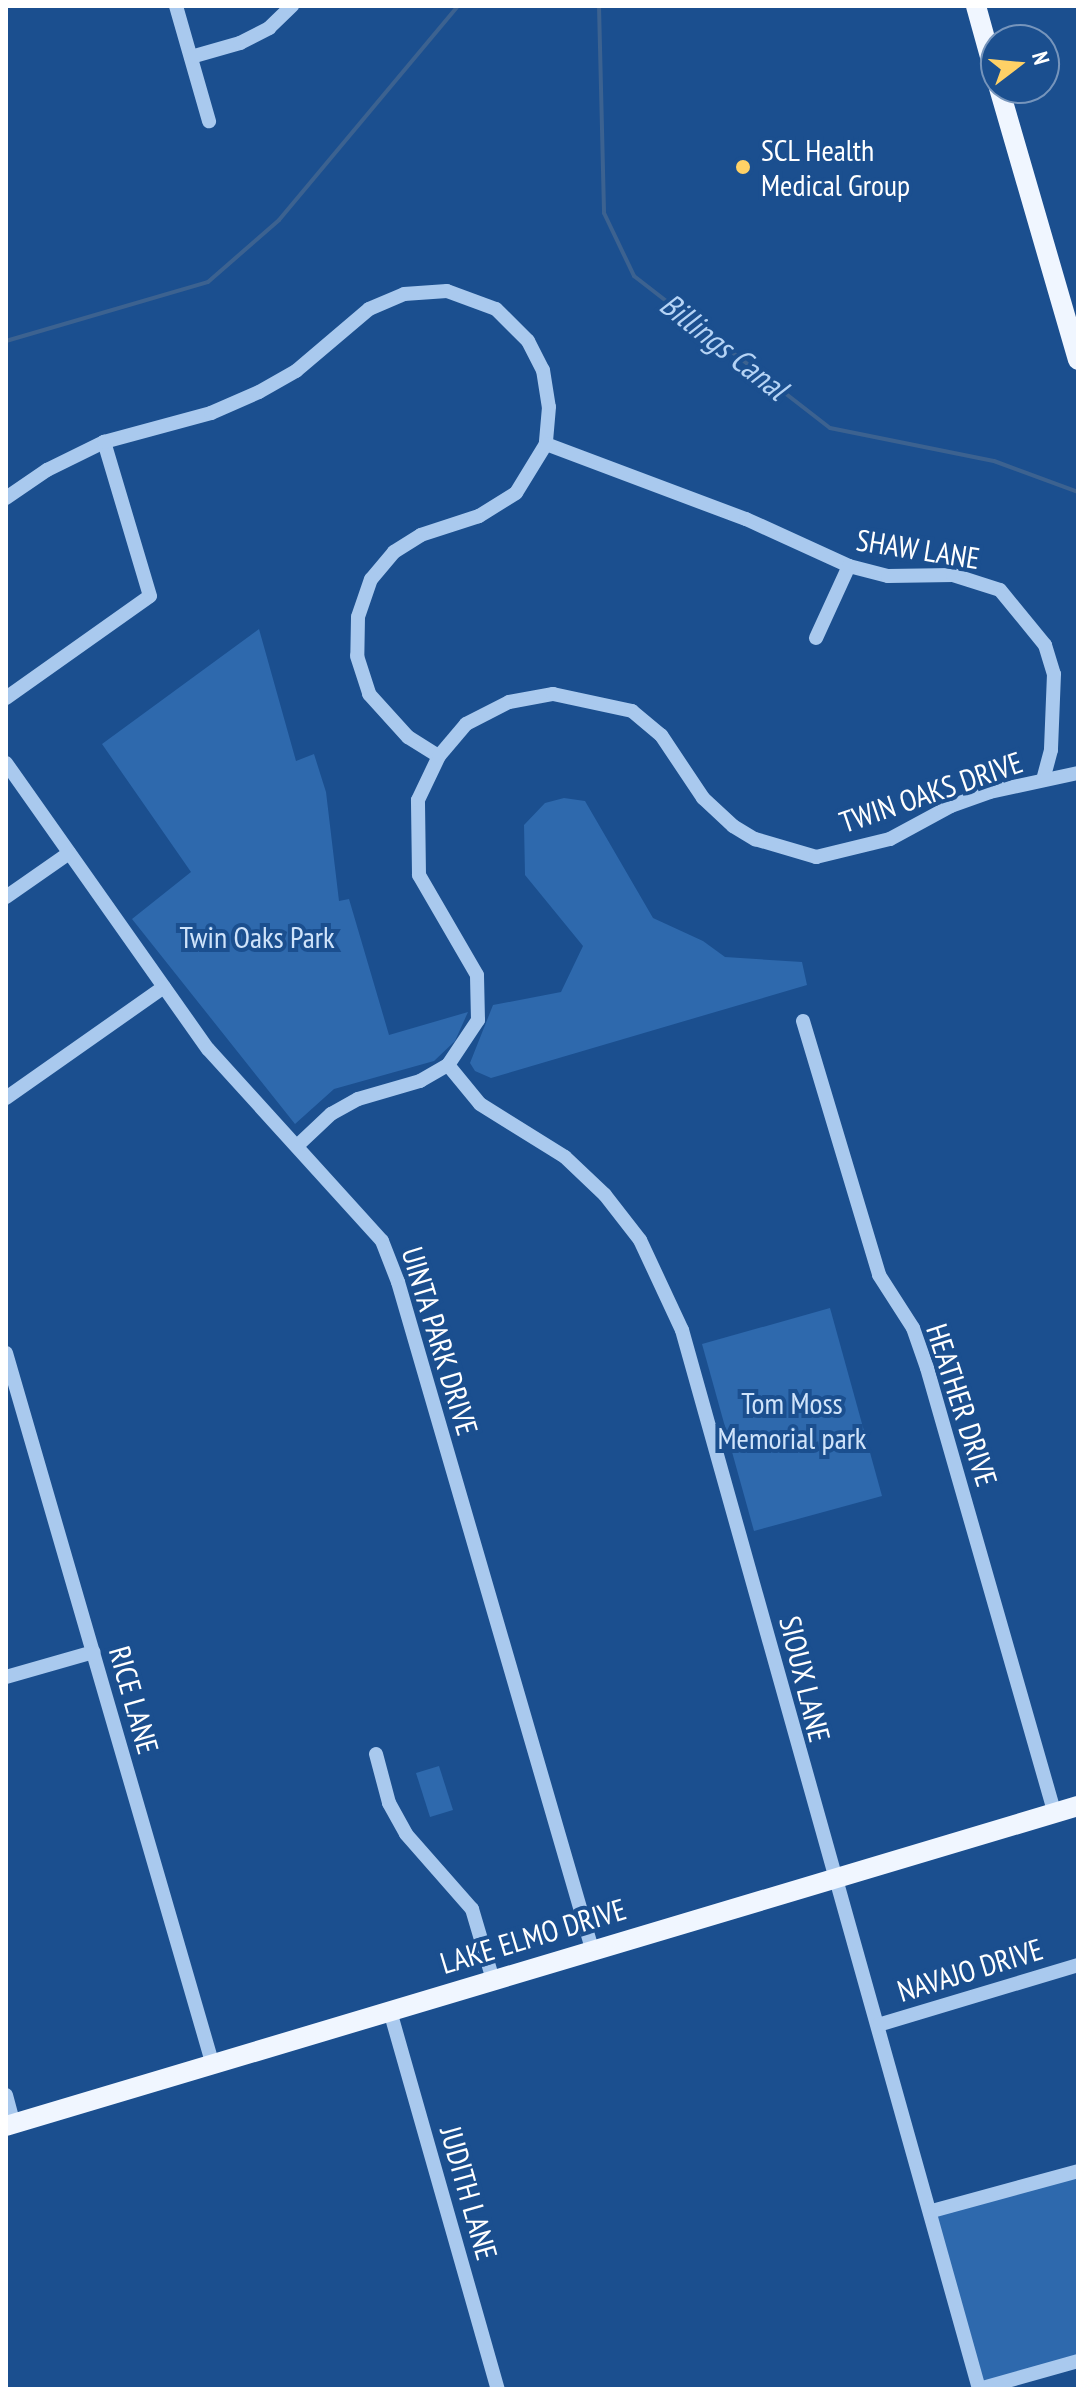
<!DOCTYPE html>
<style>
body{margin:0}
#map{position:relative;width:1084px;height:2395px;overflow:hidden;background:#1b4f8f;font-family:"PT Sans Narrow",sans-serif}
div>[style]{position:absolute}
.green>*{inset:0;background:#2e69ad}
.stream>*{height:4px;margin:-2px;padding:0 2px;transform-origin:2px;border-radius:2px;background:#3c6290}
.minor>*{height:14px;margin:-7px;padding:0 7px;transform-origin:7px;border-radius:7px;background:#a9c9ee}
.major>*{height:20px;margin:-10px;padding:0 10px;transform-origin:10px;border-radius:10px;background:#f0f6ff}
.dots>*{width:22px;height:22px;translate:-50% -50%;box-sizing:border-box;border:4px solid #1b4f8f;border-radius:50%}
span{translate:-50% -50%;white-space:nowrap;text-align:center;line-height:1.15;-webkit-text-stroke:8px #1b4f8f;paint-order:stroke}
.poi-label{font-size:30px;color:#fff}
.left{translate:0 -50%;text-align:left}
.street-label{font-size:30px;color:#fff}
.park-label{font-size:30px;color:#cfe3fa}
.water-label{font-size:32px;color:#b5d3f5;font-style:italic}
.frame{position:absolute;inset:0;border:8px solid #fff;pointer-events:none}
.north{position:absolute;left:980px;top:24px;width:80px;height:80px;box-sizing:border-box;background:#1b4f8f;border:2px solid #7695bc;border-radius:50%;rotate:74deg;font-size:22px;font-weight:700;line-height:32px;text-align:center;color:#fff}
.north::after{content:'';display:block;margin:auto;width:28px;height:36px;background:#ffd166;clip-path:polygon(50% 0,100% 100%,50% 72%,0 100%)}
</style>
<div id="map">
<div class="green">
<i style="clip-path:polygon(259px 629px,296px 761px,314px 754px,326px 792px,339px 901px,349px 899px,389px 1035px,468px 1012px,455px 1041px,434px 1061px,334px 1089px,295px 1124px,132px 919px,191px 872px,102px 744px)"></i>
<i style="clip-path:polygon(564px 798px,585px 801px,653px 918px,703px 941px,725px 957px,802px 962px,807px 985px,491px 1078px,475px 1071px,470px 1063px,493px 1005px,561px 992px,583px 946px,525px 875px,524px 825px,545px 803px)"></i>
<i style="clip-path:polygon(830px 1308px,882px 1496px,754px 1531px,702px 1344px)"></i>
<i style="clip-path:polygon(439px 1766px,453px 1810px,430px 1817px,416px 1773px)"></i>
<i style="clip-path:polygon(1078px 2172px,1078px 2356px,983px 2382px,933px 2217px)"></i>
</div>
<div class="stream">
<i style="left:599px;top:6px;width:207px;rotate:88.6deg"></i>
<i style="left:604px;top:213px;width:70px;rotate:64.5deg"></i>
<i style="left:634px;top:276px;width:248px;rotate:37.8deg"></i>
<i style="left:830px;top:428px;width:167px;rotate:11.4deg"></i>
<i style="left:994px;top:461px;width:90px;rotate:20.3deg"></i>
<i style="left:6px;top:341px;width:210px;rotate:-16.3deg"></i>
<i style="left:208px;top:282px;width:94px;rotate:-41.1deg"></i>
<i style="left:279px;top:220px;width:279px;rotate:-50.1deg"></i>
</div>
<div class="minor">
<i style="left:176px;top:6px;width:120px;rotate:74deg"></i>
<i style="left:191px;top:57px;width:51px;rotate:-15.9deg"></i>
<i style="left:240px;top:43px;width:33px;rotate:-27deg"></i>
<i style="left:269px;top:28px;width:32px;rotate:-44deg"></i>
<i style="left:546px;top:444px;width:214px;rotate:20.6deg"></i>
<i style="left:746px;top:519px;width:113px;rotate:24.5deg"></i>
<i style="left:849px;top:566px;width:40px;rotate:14.4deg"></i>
<i style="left:888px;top:576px;width:65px;rotate:-0.9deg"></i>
<i style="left:953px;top:575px;width:49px;rotate:17.7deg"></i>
<i style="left:1000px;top:590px;width:71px;rotate:50.7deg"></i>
<i style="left:1045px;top:645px;width:30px;rotate:73deg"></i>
<i style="left:1054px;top:674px;width:76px;rotate:92.3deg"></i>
<i style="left:1051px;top:750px;width:31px;rotate:105deg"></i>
<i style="left:6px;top:498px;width:50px;rotate:-34.3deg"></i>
<i style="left:47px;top:470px;width:64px;rotate:-26.2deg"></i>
<i style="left:816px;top:638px;width:79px;rotate:-65.4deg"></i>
<i style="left:6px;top:698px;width:176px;rotate:-35.3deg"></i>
<i style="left:150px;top:596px;width:161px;rotate:-106.6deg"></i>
<i style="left:104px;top:442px;width:111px;rotate:-15.2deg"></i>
<i style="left:211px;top:413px;width:52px;rotate:-23.6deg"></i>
<i style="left:259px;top:392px;width:43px;rotate:-29.6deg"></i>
<i style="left:296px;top:371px;width:96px;rotate:-40.3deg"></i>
<i style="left:369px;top:309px;width:38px;rotate:-23deg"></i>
<i style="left:404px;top:294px;width:43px;rotate:-4deg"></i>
<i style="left:447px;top:291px;width:52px;rotate:20.2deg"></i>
<i style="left:496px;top:309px;width:45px;rotate:45deg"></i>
<i style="left:528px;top:341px;width:33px;rotate:63deg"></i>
<i style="left:543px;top:370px;width:37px;rotate:81deg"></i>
<i style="left:549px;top:407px;width:37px;rotate:95deg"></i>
<i style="left:546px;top:444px;width:57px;rotate:121.5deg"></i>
<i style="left:516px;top:493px;width:44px;rotate:148.1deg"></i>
<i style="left:479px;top:516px;width:61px;rotate:161.9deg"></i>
<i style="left:421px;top:535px;width:32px;rotate:148deg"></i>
<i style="left:394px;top:552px;width:35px;rotate:130deg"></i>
<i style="left:371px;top:579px;width:40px;rotate:108.9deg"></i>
<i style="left:358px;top:617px;width:39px;rotate:91deg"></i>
<i style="left:357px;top:656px;width:40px;rotate:72deg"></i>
<i style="left:369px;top:694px;width:58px;rotate:47.8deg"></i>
<i style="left:408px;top:737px;width:36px;rotate:32deg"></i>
<i style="left:6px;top:763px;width:350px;rotate:54.8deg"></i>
<i style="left:208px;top:1049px;width:259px;rotate:47.8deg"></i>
<i style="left:382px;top:1241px;width:44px;rotate:68.7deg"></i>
<i style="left:398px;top:1282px;width:695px;rotate:73.78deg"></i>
<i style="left:6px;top:897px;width:77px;rotate:-34.9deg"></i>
<i style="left:803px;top:1021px;width:265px;rotate:73.3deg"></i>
<i style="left:879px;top:1275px;width:63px;rotate:57.3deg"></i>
<i style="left:913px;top:1328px;width:42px;rotate:70.7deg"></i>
<i style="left:927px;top:1368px;width:463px;rotate:74deg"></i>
<i style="left:448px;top:1065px;width:50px;rotate:50.6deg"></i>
<i style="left:480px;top:1104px;width:100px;rotate:31.9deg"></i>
<i style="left:565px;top:1157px;width:55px;rotate:43.5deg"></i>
<i style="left:605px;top:1195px;width:57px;rotate:52.1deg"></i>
<i style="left:640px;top:1240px;width:99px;rotate:65deg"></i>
<i style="left:682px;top:1330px;width:1100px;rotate:74.33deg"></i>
<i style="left:6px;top:1098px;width:193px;rotate:-35.1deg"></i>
<i style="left:297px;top:1146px;width:47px;rotate:-43.3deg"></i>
<i style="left:331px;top:1114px;width:31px;rotate:-29deg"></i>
<i style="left:358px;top:1099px;width:65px;rotate:-16.2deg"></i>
<i style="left:420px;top:1081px;width:32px;rotate:-30deg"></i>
<i style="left:448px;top:1065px;width:54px;rotate:-56.3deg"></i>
<i style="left:478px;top:1020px;width:45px;rotate:-91.3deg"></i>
<i style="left:477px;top:975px;width:116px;rotate:-120.1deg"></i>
<i style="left:419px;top:875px;width:75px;rotate:-90.8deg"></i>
<i style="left:418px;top:800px;width:49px;rotate:-64.5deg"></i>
<i style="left:439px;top:756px;width:42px;rotate:-49.8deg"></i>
<i style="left:466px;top:724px;width:48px;rotate:-27.1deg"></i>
<i style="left:509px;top:702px;width:45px;rotate:-10.3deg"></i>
<i style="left:553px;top:694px;width:81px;rotate:12.1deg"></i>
<i style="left:632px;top:711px;width:38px;rotate:40deg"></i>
<i style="left:661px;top:735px;width:76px;rotate:56.3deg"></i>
<i style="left:703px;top:798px;width:41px;rotate:43deg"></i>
<i style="left:733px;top:826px;width:26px;rotate:31deg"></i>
<i style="left:755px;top:839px;width:64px;rotate:16.4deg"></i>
<i style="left:816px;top:857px;width:76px;rotate:-13.7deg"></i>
<i style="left:890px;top:839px;width:69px;rotate:-28.4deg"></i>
<i style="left:951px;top:806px;width:41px;rotate:-19.7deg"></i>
<i style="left:990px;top:792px;width:90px;rotate:-12.2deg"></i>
<i style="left:6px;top:1353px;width:738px;rotate:73.8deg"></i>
<i style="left:6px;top:1677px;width:91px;rotate:-16deg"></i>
<i style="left:376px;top:1754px;width:51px;rotate:75.1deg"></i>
<i style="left:389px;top:1803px;width:35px;rotate:61deg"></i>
<i style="left:406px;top:1834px;width:100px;rotate:48.7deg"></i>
<i style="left:472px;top:1909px;width:74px;rotate:73.5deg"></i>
<i style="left:390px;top:2011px;width:393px;rotate:74.1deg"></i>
<i style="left:878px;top:2025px;width:209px;rotate:-16.7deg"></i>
<i style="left:6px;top:2095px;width:30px;rotate:75deg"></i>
<i style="left:932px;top:2211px;width:151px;rotate:-15.3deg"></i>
<i style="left:979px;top:2389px;width:103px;rotate:-15.8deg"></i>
</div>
<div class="major">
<i style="left:976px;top:6px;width:75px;rotate:74.5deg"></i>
<i style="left:999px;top:88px;width:283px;rotate:73.8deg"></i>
<i style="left:6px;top:2126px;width:1119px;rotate:-16.62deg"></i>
</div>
<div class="dots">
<i style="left:743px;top:167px;background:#ffd166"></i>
</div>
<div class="poi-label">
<span class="left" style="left:761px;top:167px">SCL Health<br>Medical Group</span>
</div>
<div class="street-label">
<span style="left:918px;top:549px;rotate:9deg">SHAW LANE</span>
<span style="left:931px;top:792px;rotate:-19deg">TWIN OAKS DRIVE</span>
<span style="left:440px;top:1341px;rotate:73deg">UINTA PARK DRIVE</span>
<span style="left:962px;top:1405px;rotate:72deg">HEATHER DRIVE</span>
<span style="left:805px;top:1679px;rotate:76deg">SIOUX LANE</span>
<span style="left:134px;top:1700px;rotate:74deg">RICE LANE</span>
<span style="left:533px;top:1936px;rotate:-17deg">LAKE ELMO DRIVE</span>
<span style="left:970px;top:1970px;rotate:-17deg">NAVAJO DRIVE</span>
<span style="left:469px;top:2193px;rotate:74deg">JUDITH LANE</span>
</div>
<div class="park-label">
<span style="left:257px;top:937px">Twin Oaks Park</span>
<span style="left:792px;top:1420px">Tom Moss<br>Memorial park</span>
</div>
<div class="water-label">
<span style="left:724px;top:346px;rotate:38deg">Billings Canal</span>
</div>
<div class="frame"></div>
<div class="north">N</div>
</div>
